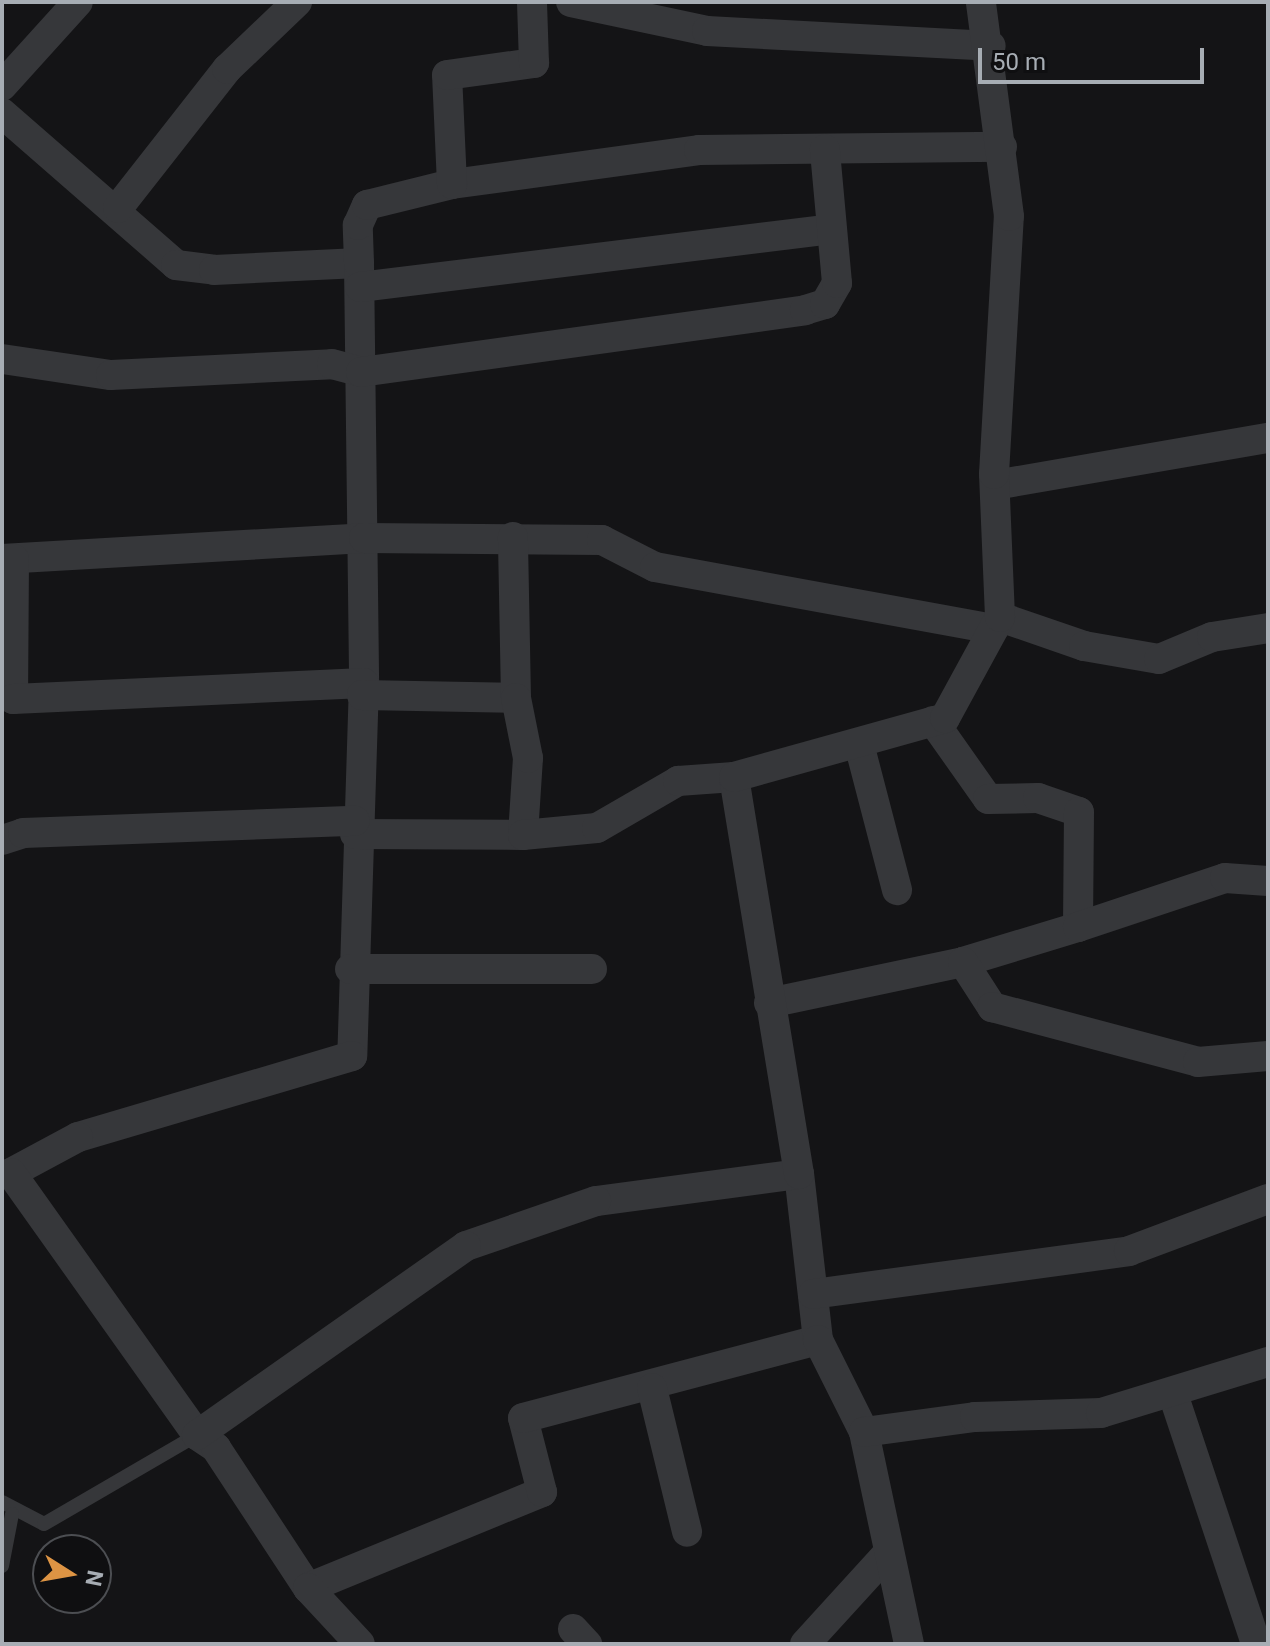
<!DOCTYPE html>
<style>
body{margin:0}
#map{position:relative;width:1270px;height:1646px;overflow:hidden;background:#141416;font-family:Roboto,sans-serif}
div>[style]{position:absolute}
.service>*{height:14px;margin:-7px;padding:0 7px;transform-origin:7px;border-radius:7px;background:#36373a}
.minor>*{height:30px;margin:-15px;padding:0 15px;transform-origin:15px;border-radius:15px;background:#36373a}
span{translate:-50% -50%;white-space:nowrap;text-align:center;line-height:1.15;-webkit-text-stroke:6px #0f0f11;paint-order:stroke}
.frame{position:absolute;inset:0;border:4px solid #a7adb4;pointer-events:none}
.north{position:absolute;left:32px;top:1534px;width:80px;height:80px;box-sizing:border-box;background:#0f0f11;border:2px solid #4c4e52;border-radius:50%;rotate:101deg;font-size:22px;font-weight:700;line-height:32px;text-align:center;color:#a7adb4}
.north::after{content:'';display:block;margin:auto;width:28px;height:36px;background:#dd9444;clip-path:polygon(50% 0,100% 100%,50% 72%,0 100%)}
.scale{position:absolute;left:978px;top:48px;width:226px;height:36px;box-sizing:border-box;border:4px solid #a7adb4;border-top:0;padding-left:10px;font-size:24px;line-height:28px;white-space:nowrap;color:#a7adb4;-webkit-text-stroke:6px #0f0f11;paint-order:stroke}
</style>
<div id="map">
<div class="service">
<i style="left:2px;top:1502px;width:47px;rotate:27.6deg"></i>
<i style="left:44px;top:1524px;width:177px;rotate:-30.2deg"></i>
<i style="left:2px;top:1566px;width:53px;rotate:-79.1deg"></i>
</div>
<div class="minor">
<i style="left:571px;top:2px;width:139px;rotate:12deg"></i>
<i style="left:707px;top:31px;width:284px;rotate:3deg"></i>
<i style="left:2px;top:86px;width:113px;rotate:-47.9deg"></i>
<i style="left:2px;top:113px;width:231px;rotate:41.1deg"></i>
<i style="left:176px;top:265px;width:38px;rotate:7deg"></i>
<i style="left:214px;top:270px;width:145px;rotate:-2.8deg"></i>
<i style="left:359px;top:263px;width:420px;rotate:89.3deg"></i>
<i style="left:364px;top:683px;width:373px;rotate:91.8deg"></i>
<i style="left:352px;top:1056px;width:286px;rotate:163.5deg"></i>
<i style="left:78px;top:1137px;width:76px;rotate:151.8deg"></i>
<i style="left:11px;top:1173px;width:321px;rotate:54.6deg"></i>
<i style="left:197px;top:1435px;width:23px;rotate:34deg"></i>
<i style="left:216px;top:1448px;width:168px;rotate:56.7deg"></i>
<i style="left:308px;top:1588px;width:253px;rotate:-22.3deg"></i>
<i style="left:542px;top:1492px;width:76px;rotate:-104.4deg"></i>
<i style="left:523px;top:1418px;width:305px;rotate:-14.8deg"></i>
<i style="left:818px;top:1340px;width:167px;rotate:-96.5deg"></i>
<i style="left:799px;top:1174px;width:205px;rotate:172.4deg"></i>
<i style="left:596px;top:1201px;width:138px;rotate:160.9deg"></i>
<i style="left:466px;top:1246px;width:329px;rotate:144.9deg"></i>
<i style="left:452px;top:184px;width:249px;rotate:-7.8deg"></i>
<i style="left:699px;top:150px;width:303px;rotate:-0.6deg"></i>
<i style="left:118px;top:208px;width:177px;rotate:-51.9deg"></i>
<i style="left:227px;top:69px;width:97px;rotate:-43.7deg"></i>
<i style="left:359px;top:263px;width:38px;rotate:-92deg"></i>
<i style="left:358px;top:225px;width:22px;rotate:-66deg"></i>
<i style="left:367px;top:205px;width:88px;rotate:-13.9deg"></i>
<i style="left:452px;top:184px;width:109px;rotate:-92.6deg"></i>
<i style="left:447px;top:75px;width:88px;rotate:-7.9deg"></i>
<i style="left:534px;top:63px;width:61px;rotate:-91.9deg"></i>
<i style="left:360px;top:287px;width:475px;rotate:-7deg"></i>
<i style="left:2px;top:359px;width:110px;rotate:8.4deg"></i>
<i style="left:111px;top:375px;width:221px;rotate:-2.8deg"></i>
<i style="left:332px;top:364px;width:30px;rotate:15deg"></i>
<i style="left:361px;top:372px;width:448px;rotate:-7.9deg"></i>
<i style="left:805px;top:310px;width:21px;rotate:-17deg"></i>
<i style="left:825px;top:304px;width:24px;rotate:-60deg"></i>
<i style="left:837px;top:283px;width:134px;rotate:-95.2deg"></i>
<i style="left:995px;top:485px;width:277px;rotate:-9.8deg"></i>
<i style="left:2px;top:559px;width:363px;rotate:-3.3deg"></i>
<i style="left:364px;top:538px;width:238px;rotate:0.5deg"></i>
<i style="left:602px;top:540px;width:59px;rotate:27deg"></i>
<i style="left:655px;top:567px;width:344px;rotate:10.4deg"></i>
<i style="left:14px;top:559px;width:140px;rotate:90.4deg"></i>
<i style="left:13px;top:699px;width:351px;rotate:-2.6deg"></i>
<i style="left:1000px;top:617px;width:89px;rotate:19deg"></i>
<i style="left:1084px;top:646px;width:76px;rotate:9.8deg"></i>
<i style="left:1159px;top:659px;width:57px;rotate:-22.5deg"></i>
<i style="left:1212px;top:637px;width:57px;rotate:-9.1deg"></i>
<i style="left:362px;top:695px;width:154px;rotate:1.1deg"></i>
<i style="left:516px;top:698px;width:161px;rotate:-91.1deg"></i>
<i style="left:933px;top:721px;width:95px;rotate:54.8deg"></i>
<i style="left:988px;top:799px;width:50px;rotate:-1.1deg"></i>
<i style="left:1038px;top:798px;width:43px;rotate:18.9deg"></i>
<i style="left:1079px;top:812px;width:115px;rotate:90.5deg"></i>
<i style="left:1078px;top:927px;width:120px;rotate:163.1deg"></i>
<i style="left:859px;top:744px;width:151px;rotate:75.4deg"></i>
<i style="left:355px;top:834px;width:168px;rotate:0.3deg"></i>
<i style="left:523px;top:835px;width:77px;rotate:-86.3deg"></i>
<i style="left:528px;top:758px;width:61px;rotate:-101.3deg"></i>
<i style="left:523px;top:835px;width:74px;rotate:-5.4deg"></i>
<i style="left:597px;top:828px;width:94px;rotate:-30.1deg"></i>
<i style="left:678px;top:781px;width:56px;rotate:-4.1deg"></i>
<i style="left:2px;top:840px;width:22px;rotate:-18deg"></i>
<i style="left:23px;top:833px;width:332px;rotate:-2.1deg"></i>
<i style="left:1078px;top:927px;width:155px;rotate:-18.4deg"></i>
<i style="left:1225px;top:878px;width:43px;rotate:4deg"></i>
<i style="left:350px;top:969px;width:242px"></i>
<i style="left:769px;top:1003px;width:198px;rotate:-11.9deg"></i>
<i style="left:963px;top:962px;width:54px;rotate:57.2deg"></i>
<i style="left:992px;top:1007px;width:213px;rotate:14.9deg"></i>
<i style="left:1198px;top:1062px;width:70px;rotate:-4.9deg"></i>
<i style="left:799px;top:1174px;width:402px;rotate:-99.3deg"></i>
<i style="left:734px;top:777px;width:219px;rotate:-15.6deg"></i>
<i style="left:945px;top:718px;width:115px;rotate:-61.4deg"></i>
<i style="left:1000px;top:617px;width:143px;rotate:-92.4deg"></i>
<i style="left:994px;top:474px;width:258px;rotate:-86.7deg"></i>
<i style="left:1009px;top:216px;width:216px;rotate:-97.5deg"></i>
<i style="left:813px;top:1294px;width:319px;rotate:-7.7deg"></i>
<i style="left:1129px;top:1251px;width:148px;rotate:-20.5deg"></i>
<i style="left:818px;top:1340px;width:103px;rotate:63.4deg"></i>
<i style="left:652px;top:1388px;width:148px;rotate:76.3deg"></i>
<i style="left:1173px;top:1394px;width:263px;rotate:71.6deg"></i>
<i style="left:308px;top:1588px;width:76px;rotate:47.1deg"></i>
<i style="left:573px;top:1629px;width:21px;rotate:47deg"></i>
<i style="left:805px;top:1644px;width:123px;rotate:-47.6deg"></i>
<i style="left:909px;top:1644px;width:217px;rotate:-102deg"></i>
<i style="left:864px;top:1432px;width:112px;rotate:-7.7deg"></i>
<i style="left:975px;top:1417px;width:126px;rotate:-1.8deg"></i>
<i style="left:1101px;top:1413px;width:175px;rotate:-17deg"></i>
</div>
<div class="frame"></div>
<div class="north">N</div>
<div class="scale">50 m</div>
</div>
